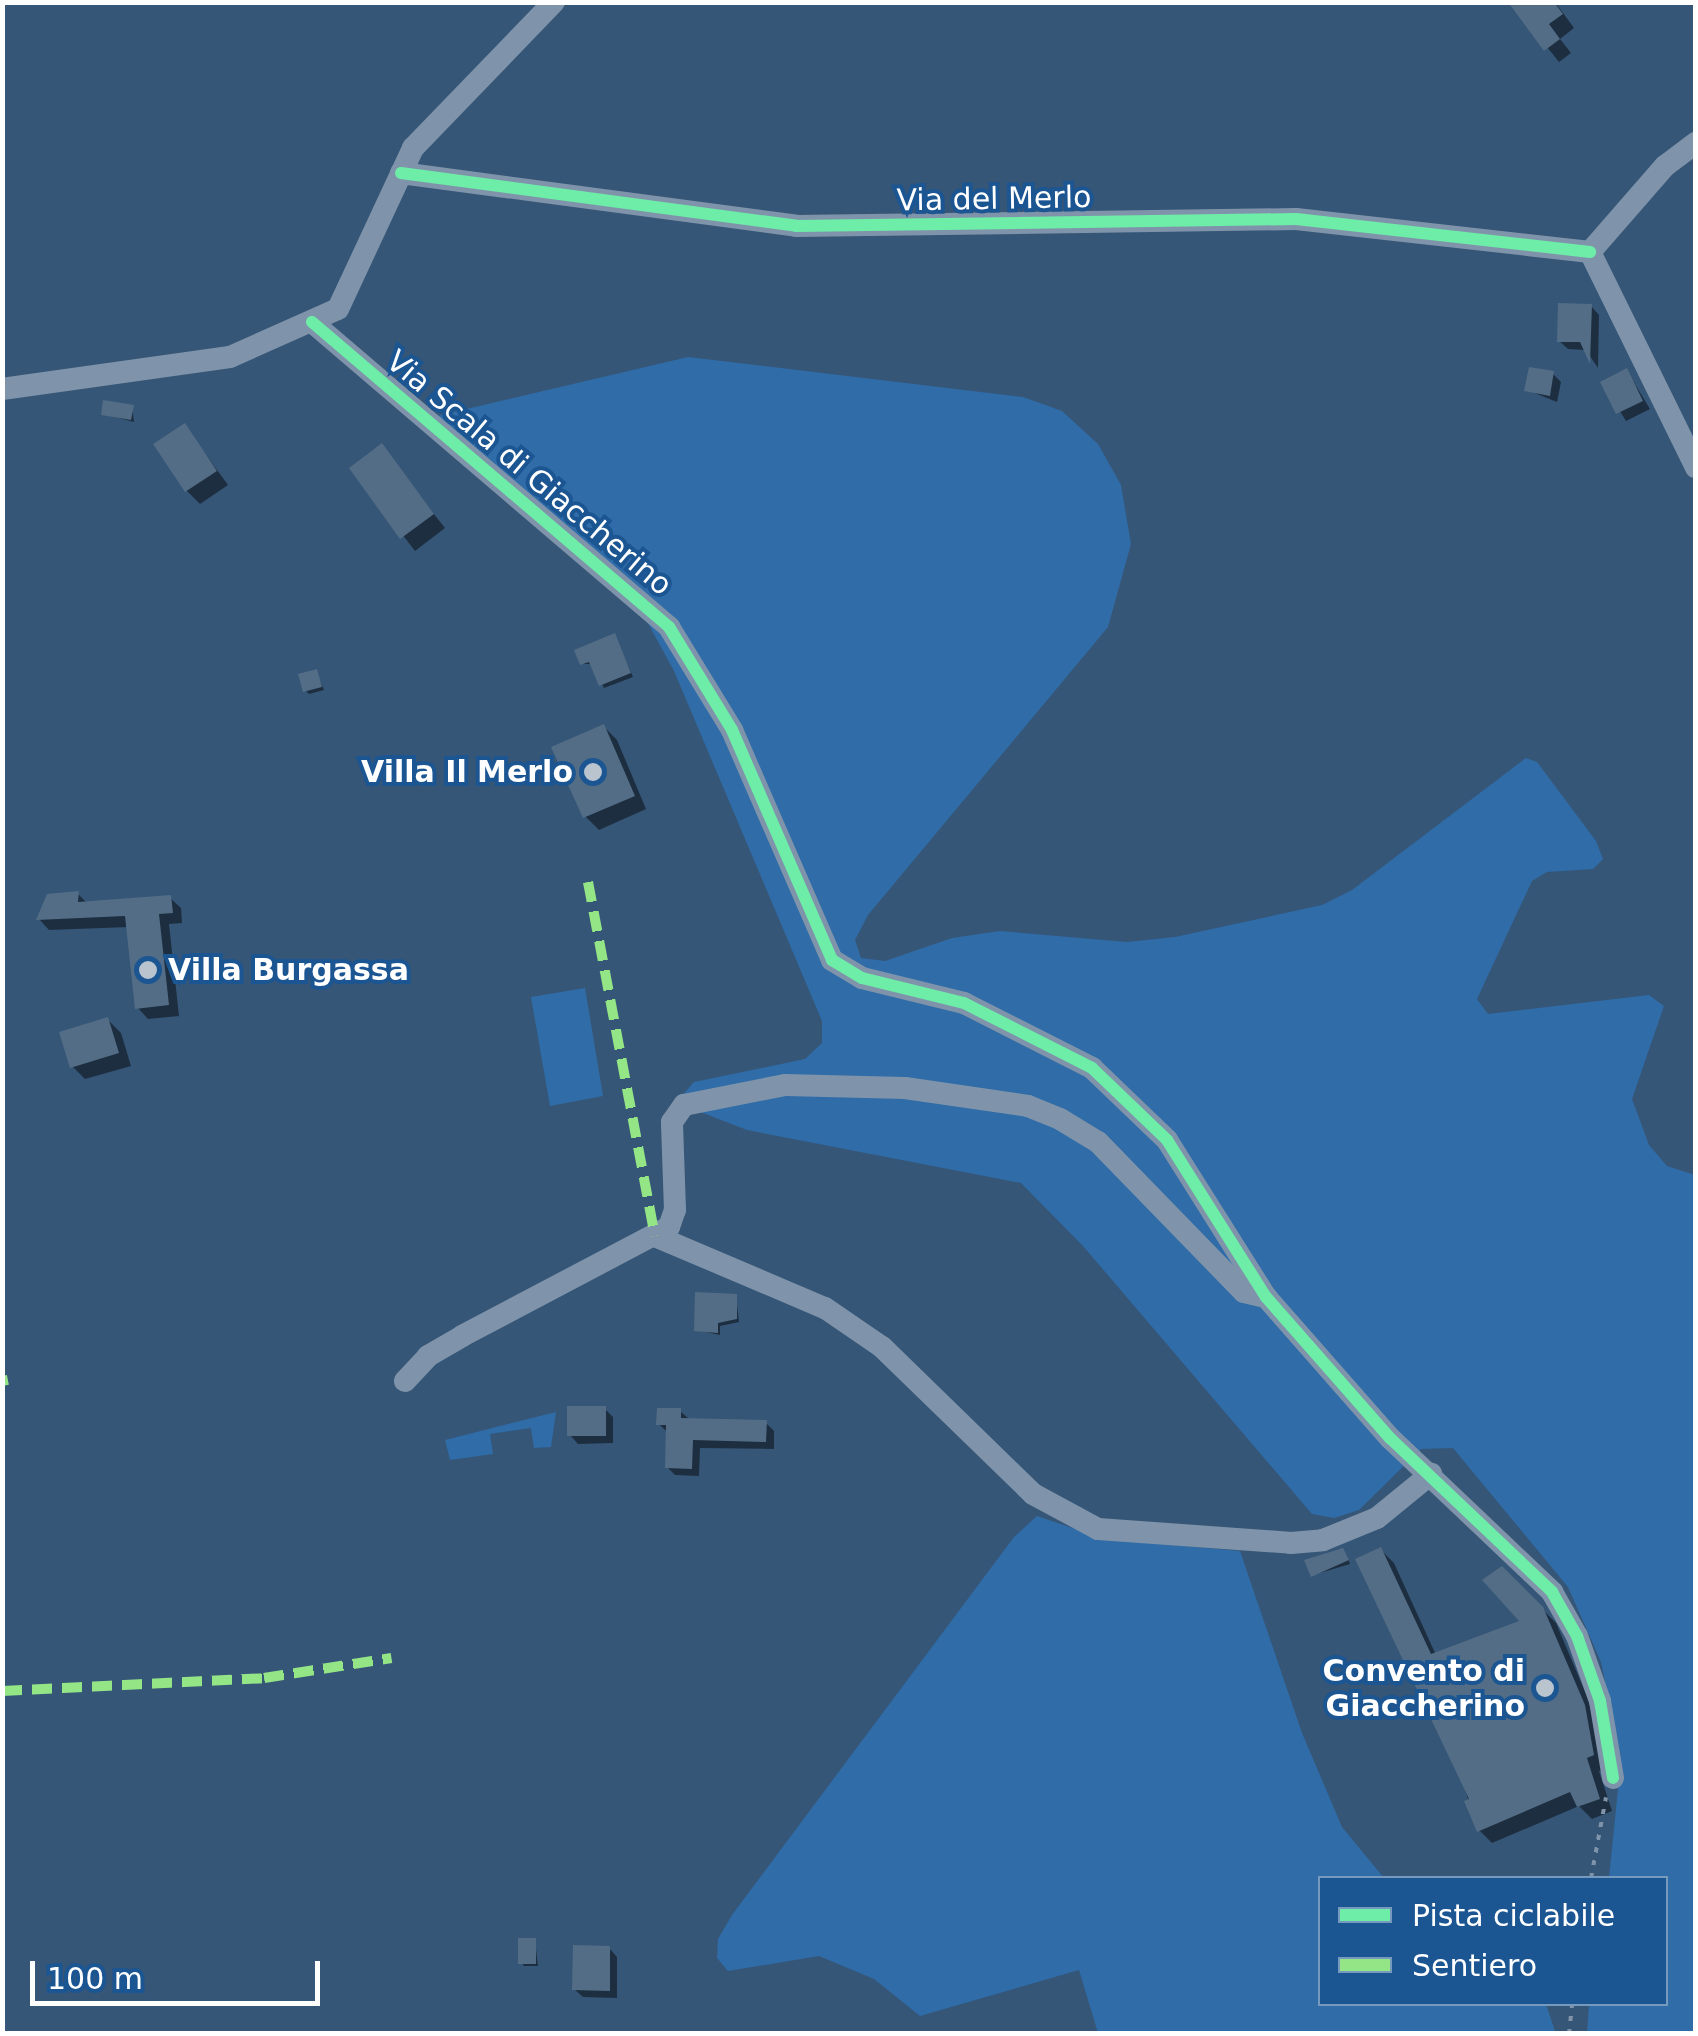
<!DOCTYPE html>
<style>
body{margin:0}
#map{position:relative;width:1698px;height:2036px;overflow:hidden;background:#365677;font-family:"DejaVu Sans",sans-serif}
div>[style]{position:absolute}
.green>*{inset:0;background:#2f6ca8}
.shadow>*{inset:0;background:#0007}
.building>*{inset:0;background:#536d86}
.path>*{height:4px;margin-top:-2px;transform-origin:0;background:repeating-linear-gradient(90deg,#7f94aa 0 5px,transparent 0 13px)}
.minor>*{height:22px;margin:-11px;padding:0 11px;transform-origin:11px;border-radius:11px;background:#7f94aa}
.quiet>*{height:10px;margin-top:-5px;transform-origin:0;background:repeating-linear-gradient(90deg,#94e586 0 20px,transparent 0 30px)}
.cycleway>*{height:12px;margin:-6px;padding:0 6px;transform-origin:6px;border-radius:6px;background:#6deda7}
.dots>*{width:28px;height:28px;translate:-50% -50%;box-sizing:border-box;border:5px solid #1b5592;border-radius:50%}
span{translate:-50% -50%;white-space:nowrap;text-align:center;line-height:1.15;-webkit-text-stroke:8px #1b5592;paint-order:stroke}
.street-label{font-size:30px;color:#fff}
.poi-label{font-size:30px;color:#fff;font-weight:700}
.right{translate:-100% -50%;text-align:right}
.left{translate:0 -50%;text-align:left}
.frame{position:absolute;inset:0;border:5px solid #fff;pointer-events:none}
.legend{position:absolute;left:1318px;top:1876px;width:350px;height:130px;box-sizing:border-box;background:#1b5592;border:2px solid #7699be;margin:0;padding:12px 18px;list-style:none;font-size:30px;color:#fff}
.legend li{display:flex;align-items:center;gap:20px;height:50px}
.legend b{width:50px;border:2px solid #7699be}
.scale{position:absolute;left:30px;top:1961px;width:290px;height:45px;box-sizing:border-box;border:5px solid #fff;border-top:0;padding-left:12px;font-size:30px;line-height:35px;white-space:nowrap;color:#fff;-webkit-text-stroke:8px #1b5592;paint-order:stroke}
</style>
<div id="map">
<div class="green">
<i style="clip-path:polygon(688px 357px,1023px 397px,1062px 411px,1098px 444px,1121px 485px,1131px 544px,1108px 627px,868px 915px,855px 940px,861px 958px,885px 961px,952px 938px,1000px 931px,1127px 942px,1175px 937px,1322px 905px,1352px 890px,1526px 758px,1537px 762px,1596px 841px,1603px 859px,1593px 869px,1547px 872px,1532px 881px,1477px 999px,1488px 1014px,1649px 995px,1664px 1006px,1632px 1099px,1649px 1145px,1667px 1166px,1695px 1175px,1695px 2033px,1587px 2033px,1589px 2004px,1666px 2004px,1666px 1878px,1609px 1878px,1621px 1759px,1601px 1662px,1568px 1587px,1453px 1448px,1421px 1449px,1359px 1510px,1334px 1518px,1312px 1514px,1083px 1246px,1021px 1183px,747px 1130px,690px 1108px,681px 1097px,694px 1082px,805px 1059px,822px 1043px,822px 1021px,674px 671px,620px 572px,437px 416px)"></i>
<i style="clip-path:polygon(585px 988px,603px 1096px,550px 1106px,531px 997px)"></i>
<i style="clip-path:polygon(556px 1412px,551px 1447px,534px 1448px,531px 1428px,490px 1434px,493px 1454px,450px 1460px,445px 1440px)"></i>
<i style="clip-path:polygon(1037px 1516px,1105px 1539px,1240px 1551px,1302px 1733px,1342px 1827px,1384px 1878px,1320px 1878px,1320px 2004px,1546px 2004px,1556px 2034px,1098px 2033px,1079px 1970px,920px 2016px,874px 1979px,819px 1956px,728px 1971px,717px 1958px,718px 1939px,732px 1915px,1014px 1537px)"></i>
</div>
<div class="shadow">
<i style="clip-path:polygon(1511px 2px,1555px 2px,1574px 28px,1560px 39px,1571px 53px,1559px 62px)"></i>
<i style="clip-path:polygon(1591px 306px,1599px 315px,1598px 368px,1586px 350px,1568px 349px,1559px 341px)"></i>
<i style="clip-path:polygon(1627px 371px,1650px 409px,1626px 421px,1603px 383px)"></i>
<i style="clip-path:polygon(1552px 373px,1561px 382px,1557px 402px,1527px 390px)"></i>
<i style="clip-path:polygon(132px 407px,134px 422px,103px 414px)"></i>
<i style="clip-path:polygon(185px 426px,228px 485px,200px 504px,187px 491px)"></i>
<i style="clip-path:polygon(381px 447px,445px 528px,415px 551px,352px 469px)"></i>
<i style="clip-path:polygon(615px 636px,633px 677px,604px 688px,593px 664px,582px 664px)"></i>
<i style="clip-path:polygon(316px 672px,324px 690px,309px 694px,306px 691px)"></i>
<i style="clip-path:polygon(604px 727px,617px 740px,646px 809px,599px 830px,586px 817px,554px 749px)"></i>
<i style="clip-path:polygon(78px 894px,88px 904px,170px 898px,181px 908px,182px 923px,169px 924px,179px 1016px,148px 1019px,138px 1008px,129px 927px,49px 930px,39px 919px)"></i>
<i style="clip-path:polygon(108px 1020px,121px 1033px,131px 1066px,85px 1079px,72px 1066px)"></i>
<i style="clip-path:polygon(736px 1296px,739px 1322px,720px 1326px,720px 1335px,697px 1330px)"></i>
<i style="clip-path:polygon(605px 1409px,613px 1417px,613px 1443px,578px 1444px,570px 1435px)"></i>
<i style="clip-path:polygon(680px 1411px,689px 1419px,766px 1423px,774px 1431px,774px 1449px,700px 1448px,699px 1476px,675px 1475px,667px 1467px,668px 1433px,659px 1424px)"></i>
<i style="clip-path:polygon(1381px 1550px,1394px 1563px,1436px 1655px,1524px 1622px,1502px 1569px,1556px 1623px,1597px 1720px,1606px 1768px,1599px 1771px,1612px 1811px,1592px 1819px,1579px 1806px,1492px 1843px,1479px 1830px)"></i>
<i style="clip-path:polygon(1346px 1554px,1350px 1564px,1313px 1575px)"></i>
<i style="clip-path:polygon(535px 1941px,538px 1966px,524px 1966px,521px 1962px)"></i>
<i style="clip-path:polygon(609px 1948px,617px 1957px,617px 1998px,583px 1997px,574px 1989px)"></i>
</div>
<div class="building">
<i style="clip-path:polygon(1508px 2px,1554px 2px,1563px 14px,1549px 24px,1560px 39px,1544px 51px)"></i>
<i style="clip-path:polygon(1558px 303px,1592px 304px,1590px 364px,1580px 342px,1557px 342px)"></i>
<i style="clip-path:polygon(1529px 367px,1554px 371px,1550px 396px,1524px 391px)"></i>
<i style="clip-path:polygon(1627px 368px,1643px 401px,1616px 414px,1600px 382px)"></i>
<i style="clip-path:polygon(103px 400px,134px 405px,131px 420px,101px 415px)"></i>
<i style="clip-path:polygon(185px 423px,217px 471px,185px 492px,153px 444px)"></i>
<i style="clip-path:polygon(382px 443px,434px 514px,400px 539px,349px 468px)"></i>
<i style="clip-path:polygon(615px 633px,631px 673px,599px 686px,589px 662px,580px 665px,574px 650px)"></i>
<i style="clip-path:polygon(317px 669px,322px 687px,303px 692px,298px 674px)"></i>
<i style="clip-path:polygon(604px 724px,635px 796px,583px 818px,551px 747px)"></i>
<i style="clip-path:polygon(79px 891px,78px 902px,171px 895px,173px 913px,159px 914px,169px 1005px,135px 1009px,125px 916px,36px 920px,47px 894px)"></i>
<i style="clip-path:polygon(108px 1017px,119px 1053px,70px 1068px,59px 1032px)"></i>
<i style="clip-path:polygon(695px 1292px,737px 1294px,737px 1319px,718px 1323px,718px 1333px,694px 1331px)"></i>
<i style="clip-path:polygon(567px 1406px,606px 1406px,606px 1436px,567px 1436px)"></i>
<i style="clip-path:polygon(657px 1408px,681px 1408px,681px 1418px,767px 1420px,766px 1442px,693px 1440px,692px 1469px,665px 1468px,666px 1425px,656px 1425px)"></i>
<i style="clip-path:polygon(1381px 1547px,1431px 1654px,1519px 1621px,1482px 1580px,1502px 1566px,1543px 1607px,1585px 1705px,1594px 1755px,1587px 1758px,1600px 1799px,1577px 1807px,1570px 1792px,1477px 1832px,1464px 1801px,1469px 1799px,1355px 1559px)"></i>
<i style="clip-path:polygon(1343px 1548px,1349px 1560px,1311px 1577px,1304px 1560px)"></i>
<i style="clip-path:polygon(518px 1938px,536px 1938px,536px 1964px,518px 1964px)"></i>
<i style="clip-path:polygon(573px 1945px,610px 1946px,610px 1991px,572px 1990px)"></i>
</div>
<div class="path">
<i style="left:1591px;top:1878px;width:82px;rotate:-79.5deg"></i>
<i style="left:1569px;top:2034px;width:30px;rotate:-84deg"></i>
</div>
<div class="minor">
<i style="left:401px;top:173px;width:399px;rotate:7.6deg"></i>
<i style="left:796px;top:226px;width:500px;rotate:-0.8deg"></i>
<i style="left:1296px;top:219px;width:296px;rotate:6.4deg"></i>
<i style="left:1590px;top:252px;width:240px;rotate:63.8deg"></i>
<i style="left:1590px;top:252px;width:114px;rotate:-48.9deg"></i>
<i style="left:1665px;top:166px;width:39px;rotate:-37deg"></i>
<i style="left:312px;top:322px;width:470px;rotate:40.5deg"></i>
<i style="left:669px;top:627px;width:121px;rotate:58.5deg"></i>
<i style="left:732px;top:730px;width:251px;rotate:66.5deg"></i>
<i style="left:832px;top:960px;width:35px;rotate:31deg"></i>
<i style="left:862px;top:978px;width:105px;rotate:13.8deg"></i>
<i style="left:964px;top:1003px;width:144px;rotate:26.9deg"></i>
<i style="left:1092px;top:1068px;width:104px;rotate:43.8deg"></i>
<i style="left:1167px;top:1140px;width:186px;rotate:57.8deg"></i>
<i style="left:1266px;top:1297px;width:188px;rotate:48.7deg"></i>
<i style="left:1390px;top:1438px;width:224px;rotate:43.5deg"></i>
<i style="left:1552px;top:1592px;width:51px;rotate:60.4deg"></i>
<i style="left:1577px;top:1636px;width:69px;rotate:70.5deg"></i>
<i style="left:1600px;top:1701px;width:78px;rotate:80.4deg"></i>
<i style="left:2px;top:389px;width:230px;rotate:-8deg"></i>
<i style="left:230px;top:357px;width:118px;rotate:-24deg"></i>
<i style="left:338px;top:309px;width:178px;rotate:-65deg"></i>
<i style="left:413px;top:148px;width:203px;rotate:-46deg"></i>
<i style="left:655px;top:1236px;width:185px;rotate:23deg"></i>
<i style="left:825px;top:1308px;width:69px;rotate:34.4deg"></i>
<i style="left:882px;top:1347px;width:211px;rotate:44.2deg"></i>
<i style="left:1033px;top:1494px;width:74px;rotate:28.3deg"></i>
<i style="left:1098px;top:1529px;width:194px;rotate:4.1deg"></i>
<i style="left:1291px;top:1543px;width:32px;rotate:-5deg"></i>
<i style="left:1323px;top:1540px;width:58px;rotate:-22.2deg"></i>
<i style="left:1377px;top:1518px;width:70px;rotate:-39.2deg"></i>
<i style="left:405px;top:1381px;width:34px;rotate:-47deg"></i>
<i style="left:428px;top:1356px;width:39px;rotate:-30deg"></i>
<i style="left:462px;top:1336px;width:234px;rotate:-27.8deg"></i>
<i style="left:669px;top:1227px;width:18px;rotate:-71deg"></i>
<i style="left:675px;top:1210px;width:88px;rotate:-92deg"></i>
<i style="left:672px;top:1122px;width:21px;rotate:-55deg"></i>
<i style="left:684px;top:1105px;width:103px;rotate:-11.2deg"></i>
<i style="left:785px;top:1085px;width:120px;rotate:1.4deg"></i>
<i style="left:905px;top:1088px;width:124px;rotate:8.3deg"></i>
<i style="left:1028px;top:1106px;width:35px;rotate:22deg"></i>
<i style="left:1060px;top:1119px;width:44px;rotate:31.2deg"></i>
<i style="left:1098px;top:1142px;width:209px;rotate:45.8deg"></i>
<i style="left:1244px;top:1292px;width:23px;rotate:13deg"></i>
</div>
<div class="quiet">
<i style="left:588px;top:882px;width:360px;rotate:79.3deg"></i>
<i style="left:2px;top:1376px;width:10px;rotate:79deg"></i>
<i style="left:2px;top:1691px;width:262px;rotate:-2.8deg"></i>
<i style="left:264px;top:1678px;width:129px;rotate:-8.9deg"></i>
</div>
<div class="cycleway">
<i style="left:401px;top:173px;width:399px;rotate:7.6deg"></i>
<i style="left:796px;top:226px;width:500px;rotate:-0.8deg"></i>
<i style="left:1296px;top:219px;width:296px;rotate:6.4deg"></i>
<i style="left:312px;top:322px;width:470px;rotate:40.5deg"></i>
<i style="left:669px;top:627px;width:121px;rotate:58.5deg"></i>
<i style="left:732px;top:730px;width:251px;rotate:66.5deg"></i>
<i style="left:832px;top:960px;width:35px;rotate:31deg"></i>
<i style="left:862px;top:978px;width:105px;rotate:13.8deg"></i>
<i style="left:964px;top:1003px;width:144px;rotate:26.9deg"></i>
<i style="left:1092px;top:1068px;width:104px;rotate:43.8deg"></i>
<i style="left:1167px;top:1140px;width:186px;rotate:57.8deg"></i>
<i style="left:1266px;top:1297px;width:188px;rotate:48.7deg"></i>
<i style="left:1390px;top:1438px;width:224px;rotate:43.5deg"></i>
<i style="left:1552px;top:1592px;width:51px;rotate:60.4deg"></i>
<i style="left:1577px;top:1636px;width:69px;rotate:70.5deg"></i>
<i style="left:1600px;top:1701px;width:78px;rotate:80.4deg"></i>
</div>
<div class="dots">
<i style="left:593px;top:772px;background:#b9c4cf"></i>
<i style="left:148px;top:970px;background:#b9c4cf"></i>
<i style="left:1545px;top:1688px;background:#b9c4cf"></i>
</div>
<div class="street-label">
<span style="left:994px;top:199px;rotate:-1deg">Via del Merlo</span>
<span style="left:529px;top:473px;rotate:40deg">Via Scala di Giaccherino</span>
</div>
<div class="poi-label">
<span class="right" style="left:573px;top:772px">Villa Il Merlo</span>
<span class="left" style="left:168px;top:970px">Villa Burgassa</span>
<span class="right" style="left:1525px;top:1688px">Convento di<br>Giaccherino</span>
</div>
<div class="frame"></div>
<ul class="legend">
<li><b style="height:12px;background:#6deda7"></b>Pista ciclabile</li>
<li><b style="height:12px;background:#94e586"></b>Sentiero</li>
</ul>
<div class="scale">100 m</div>
</div>
